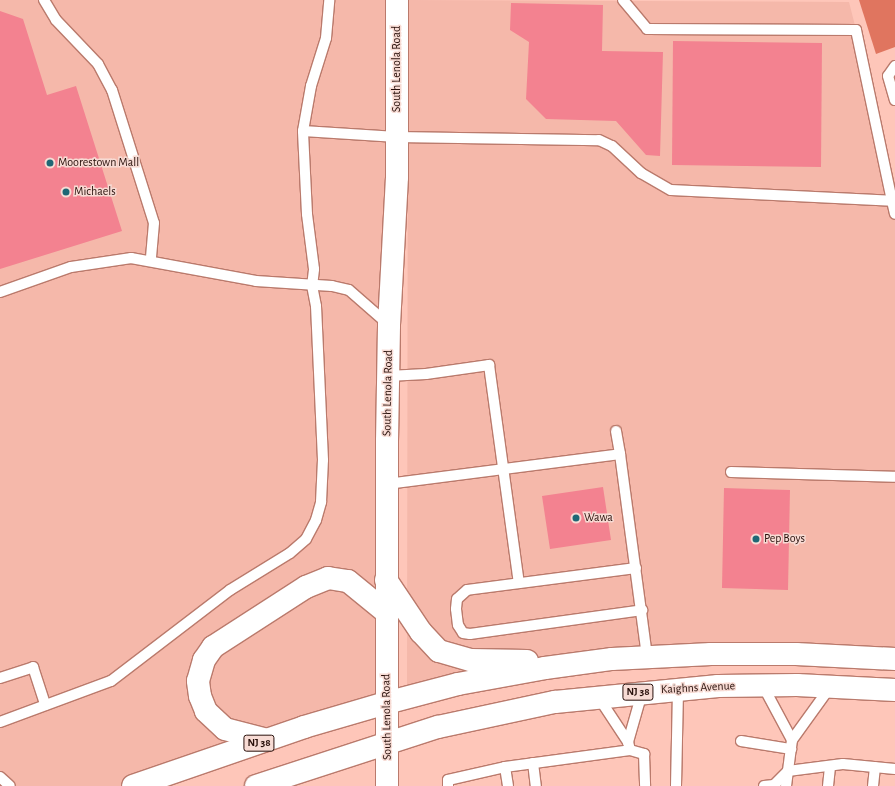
<!DOCTYPE html>
<style>
body{margin:0}
#map{position:relative;width:895px;height:786px;overflow:hidden;background:#fec6b9;font-family:"Alegreya Sans",sans-serif}
div>[style]{position:absolute}
.built>*{inset:0;background:#f5b8aa}
.forest>*{inset:0;background:#e0755f}
.building>*{inset:0;background:#f38290}
.roads{filter:drop-shadow(1px 0 #ba7a6c) drop-shadow(-1px 0 #ba7a6c) drop-shadow(0 1px #ba7a6c) drop-shadow(0 -1px #ba7a6c)}
.lane>*{height:10px;margin:-5px;padding:0 5px;transform-origin:5px;border-radius:5px;background:#fff}
.secondary>*{height:22px;margin:-11px;padding:0 11px;transform-origin:11px;border-radius:11px;background:#fff}
.highway>*{height:22px;margin:-11px;padding:0 11px;transform-origin:11px;border-radius:11px;background:#fff}
.dots>*{width:11px;height:11px;translate:-50% -50%;box-sizing:border-box;border:2px solid #f7dbd4;border-radius:50%}
span{translate:-50% -50%;white-space:nowrap;text-align:center;line-height:1.15;-webkit-text-stroke:3px #f7dbd4;paint-order:stroke}
.shield-label span{padding:1px 3px;background:#f7dbd4;border:1px solid;border-radius:3px;-webkit-text-stroke-width:0}
.shield-label{font-size:11px;color:#28100b;font-weight:700}
.street-label{font-size:12px;color:#28100b}
.poi-label{font-size:12px;color:#28100b}
.left{translate:0 -50%;text-align:left}
</style>
<div id="map">
<div class="built">
<i style="clip-path:polygon(0 0,399px 0,386px 703px,136px 786px,0 786px)"></i>
<i style="clip-path:polygon(408px 0,849px 2px,895px 183px,895px 648px,738px 645px,407px 687px)"></i>
</div>
<div class="forest">
<i style="clip-path:polygon(859px 0,895px 0,895px 47px,876px 54px)"></i>
</div>
<div class="building">
<i style="clip-path:polygon(511px 3px,603px 5px,602px 51px,663px 52px,660px 156px,646px 155px,616px 121px,546px 119px,526px 99px,529px 42px,510px 30px)"></i>
<i style="clip-path:polygon(0 11px,23px 19px,47px 95px,76px 86px,122px 231px,0 269px)"></i>
<i style="clip-path:polygon(673px 41px,822px 43px,821px 167px,672px 165px)"></i>
<i style="clip-path:polygon(603px 487px,611px 540px,550px 549px,542px 496px)"></i>
<i style="clip-path:polygon(724px 488px,790px 490px,788px 590px,722px 588px)"></i>
</div>
<div class="roads">
<div class="lane">
<i style="left:44px;top:0;width:23px;rotate:59deg"></i>
<i style="left:56px;top:20px;width:61px;rotate:46.3deg"></i>
<i style="left:98px;top:64px;width:30px;rotate:62deg"></i>
<i style="left:112px;top:90px;width:139px;rotate:72.5deg"></i>
<i style="left:154px;top:223px;width:37px;rotate:95deg"></i>
<i style="left:623px;top:0;width:38px;rotate:50deg"></i>
<i style="left:647px;top:29px;width:209px;rotate:0.3deg"></i>
<i style="left:856px;top:30px;width:175px;rotate:78.1deg"></i>
<i style="left:895px;top:66px;width:12px;rotate:125deg"></i>
<i style="left:888px;top:76px;width:25px;rotate:74deg"></i>
<i style="left:303px;top:131px;width:94px;rotate:3.7deg"></i>
<i style="left:397px;top:137px;width:202px;rotate:0.9deg"></i>
<i style="left:599px;top:140px;width:14px;rotate:25deg"></i>
<i style="left:612px;top:146px;width:40px;rotate:43deg"></i>
<i style="left:641px;top:173px;width:34px;rotate:30deg"></i>
<i style="left:671px;top:190px;width:221px;rotate:2.8deg"></i>
<i style="left:892px;top:201px;width:13px;rotate:77deg"></i>
<i style="left:0;top:292px;width:75px;rotate:-19.4deg"></i>
<i style="left:71px;top:267px;width:61px;rotate:-8.5deg"></i>
<i style="left:131px;top:258px;width:127px;rotate:10.4deg"></i>
<i style="left:256px;top:281px;width:76px;rotate:3.8deg"></i>
<i style="left:332px;top:286px;width:17px;rotate:13deg"></i>
<i style="left:349px;top:290px;width:52px;rotate:41.1deg"></i>
<i style="left:388px;top:376px;width:38px;rotate:-3deg"></i>
<i style="left:426px;top:374px;width:64px;rotate:-8.1deg"></i>
<i style="left:489px;top:365px;width:220px;rotate:82.2deg"></i>
<i style="left:616px;top:431px;width:23px;rotate:80deg"></i>
<i style="left:731px;top:472px;width:164px;rotate:1.7deg"></i>
<i style="left:387px;top:484px;width:235px;rotate:-7.3deg"></i>
<i style="left:620px;top:454px;width:205px;rotate:82.4deg"></i>
<i style="left:636px;top:568px;width:170px;rotate:172.6deg"></i>
<i style="left:467px;top:590px;width:13px;rotate:138deg"></i>
<i style="left:457px;top:599px;width:10px;rotate:96deg"></i>
<i style="left:456px;top:609px;width:16px;rotate:83deg"></i>
<i style="left:458px;top:625px;width:9px;rotate:58deg"></i>
<i style="left:463px;top:633px;width:7px;rotate:8deg"></i>
<i style="left:470px;top:634px;width:174px;rotate:-7.9deg"></i>
<i style="left:0;top:678px;width:35px;rotate:-18deg"></i>
<i style="left:33px;top:667px;width:40px;rotate:72deg"></i>
<i style="left:763px;top:686px;width:61px;rotate:61.8deg"></i>
<i style="left:599px;top:698px;width:53px;rotate:56.6deg"></i>
<i style="left:628px;top:742px;width:51px;rotate:-74.1deg"></i>
<i style="left:0;top:722px;width:118px;rotate:-20.3deg"></i>
<i style="left:111px;top:681px;width:150px;rotate:-37.4deg"></i>
<i style="left:230px;top:590px;width:70px;rotate:-31.7deg"></i>
<i style="left:290px;top:553px;width:21px;rotate:-41deg"></i>
<i style="left:306px;top:539px;width:21px;rotate:-62deg"></i>
<i style="left:316px;top:520px;width:19px;rotate:-74deg"></i>
<i style="left:321px;top:502px;width:42px;rotate:-87.3deg"></i>
<i style="left:323px;top:460px;width:154px;rotate:-92.6deg"></i>
<i style="left:316px;top:306px;width:20px;rotate:-101deg"></i>
<i style="left:312px;top:286px;width:17px;rotate:-83deg"></i>
<i style="left:314px;top:269px;width:55px;rotate:-97.3deg"></i>
<i style="left:307px;top:214px;width:83px;rotate:-92.8deg"></i>
<i style="left:303px;top:131px;width:46px;rotate:-79.9deg"></i>
<i style="left:311px;top:86px;width:50px;rotate:-72.6deg"></i>
<i style="left:326px;top:38px;width:38px;rotate:-85deg"></i>
<i style="left:741px;top:741px;width:51px;rotate:9.1deg"></i>
<i style="left:630px;top:750px;width:15px;rotate:16deg"></i>
<i style="left:644px;top:754px;width:32px;rotate:88deg"></i>
<i style="left:533px;top:763px;width:23px;rotate:83deg"></i>
<i style="left:505px;top:767px;width:19px;rotate:81deg"></i>
<i style="left:0;top:777px;width:13px;rotate:42deg"></i>
<i style="left:448px;top:786px;width:6px;rotate:-90deg"></i>
<i style="left:448px;top:780px;width:58px;rotate:-12.8deg"></i>
<i style="left:505px;top:767px;width:126px;rotate:-7.7deg"></i>
<i style="left:630px;top:750px;width:8px;rotate:-104deg"></i>
<i style="left:676px;top:786px;width:98px;rotate:-88.8deg"></i>
<i style="left:764px;top:786px;width:10px;rotate:-6deg"></i>
<i style="left:774px;top:785px;width:20px;rotate:-45deg"></i>
<i style="left:788px;top:771px;width:55px;rotate:-7.3deg"></i>
<i style="left:843px;top:764px;width:52px;rotate:5.5deg"></i>
<i style="left:786px;top:786px;width:46px;rotate:-82.6deg"></i>
<i style="left:792px;top:740px;width:67px;rotate:-54.2deg"></i>
<i style="left:828px;top:786px;width:20px;rotate:-84deg"></i>
<i style="left:873px;top:786px;width:19px;rotate:-84deg"></i>
</div>
<div class="secondary">
<i style="left:387px;top:786px;width:345px;rotate:-90deg"></i>
<i style="left:387px;top:441px;width:116px;rotate:-89deg"></i>
<i style="left:389px;top:325px;width:148px;rotate:-86.9deg"></i>
<i style="left:397px;top:177px;width:177px;rotate:-90deg"></i>
</div>
<div class="highway">
<i style="left:386px;top:580px;width:63px;rotate:56.1deg"></i>
<i style="left:421px;top:632px;width:26px;rotate:47deg"></i>
<i style="left:439px;top:651px;width:33px;rotate:16deg"></i>
<i style="left:471px;top:660px;width:56px;rotate:1deg"></i>
<i style="left:267px;top:740px;width:43px;rotate:-165.3deg"></i>
<i style="left:225px;top:729px;width:26px;rotate:-137deg"></i>
<i style="left:206px;top:711px;width:16px;rotate:-112deg"></i>
<i style="left:200px;top:696px;width:15px;rotate:-98deg"></i>
<i style="left:198px;top:681px;width:22px;rotate:-74deg"></i>
<i style="left:204px;top:660px;width:16px;rotate:-55deg"></i>
<i style="left:213px;top:647px;width:111px;rotate:-32.8deg"></i>
<i style="left:306px;top:587px;width:24px;rotate:-22deg"></i>
<i style="left:328px;top:578px;width:20px;rotate:9deg"></i>
<i style="left:348px;top:581px;width:49px;rotate:39.2deg"></i>
<i style="left:133px;top:786px;width:181px;rotate:-19deg"></i>
<i style="left:304px;top:727px;width:85px;rotate:-16.3deg"></i>
<i style="left:386px;top:703px;width:74px;rotate:-14.8deg"></i>
<i style="left:458px;top:684px;width:88px;rotate:-10.4deg"></i>
<i style="left:545px;top:668px;width:68px;rotate:-7.7deg"></i>
<i style="left:612px;top:659px;width:99px;rotate:-2.9deg"></i>
<i style="left:711px;top:654px;width:85px"></i>
<i style="left:796px;top:654px;width:99px;rotate:2.9deg"></i>
<i style="left:256px;top:786px;width:191px;rotate:-18deg"></i>
<i style="left:438px;top:727px;width:120px;rotate:-12.1deg"></i>
<i style="left:555px;top:702px;width:164px;rotate:-5.6deg"></i>
<i style="left:718px;top:686px;width:79px;rotate:-0.7deg"></i>
<i style="left:797px;top:685px;width:98px;rotate:2.9deg"></i>
</div>
</div>
<div class="dots">
<i style="left:50px;top:163px;background:#1f6775"></i>
<i style="left:66px;top:192px;background:#1f6775"></i>
<i style="left:576px;top:518px;background:#1f6775"></i>
<i style="left:756px;top:539px;background:#1f6775"></i>
</div>
<div class="shield-label">
<span style="left:638px;top:692px">NJ 38</span>
<span style="left:259px;top:743px">NJ 38</span>
</div>
<div class="street-label">
<span style="left:397px;top:69px;rotate:-90deg">South Lenola Road</span>
<span style="left:388px;top:393px;rotate:-89deg">South Lenola Road</span>
<span style="left:698px;top:688px;rotate:-3deg">Kaighns Avenue</span>
<span style="left:387px;top:717px;rotate:-91deg">South Lenola Road</span>
</div>
<div class="poi-label">
<span class="left" style="left:58px;top:163px">Moorestown Mall</span>
<span class="left" style="left:74px;top:192px">Michaels</span>
<span class="left" style="left:584px;top:518px">Wawa</span>
<span class="left" style="left:764px;top:539px">Pep Boys</span>
</div>
</div>
